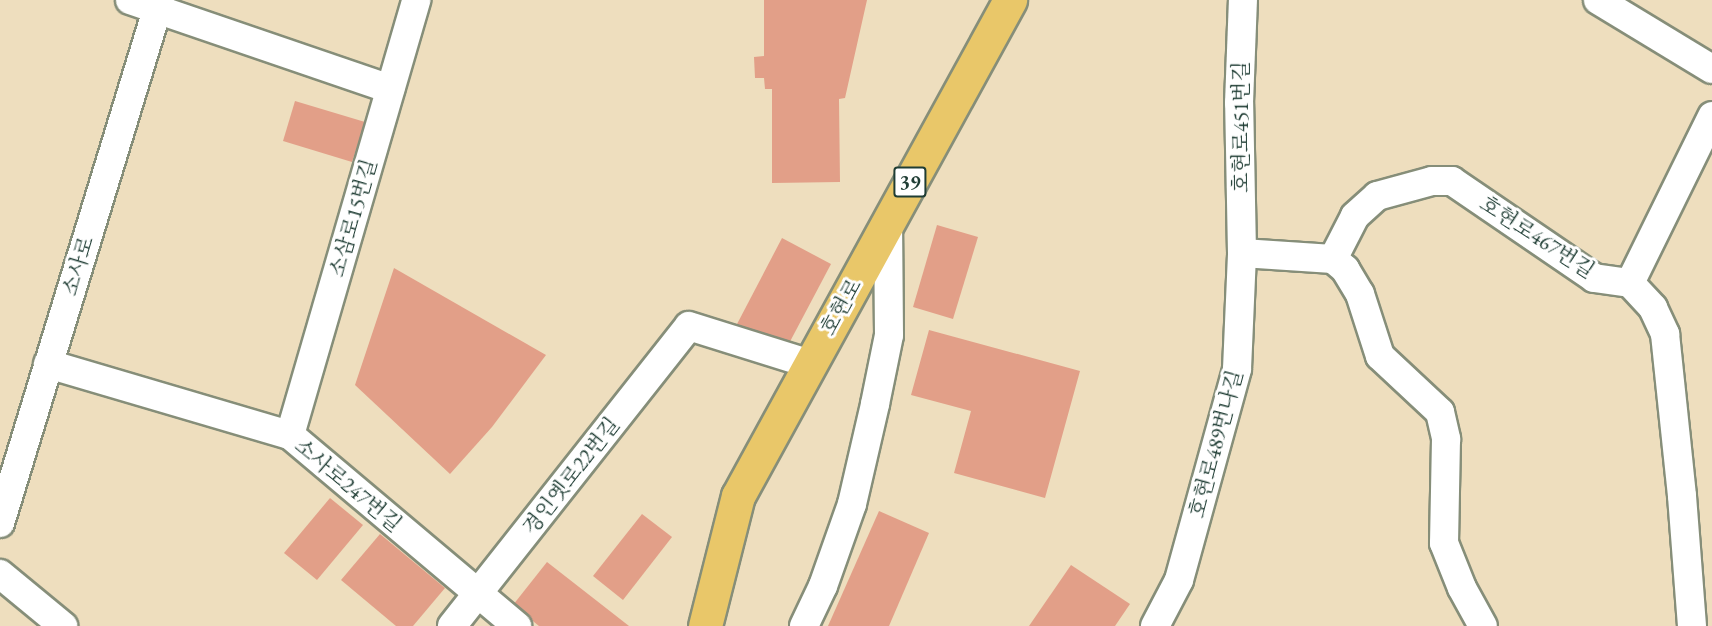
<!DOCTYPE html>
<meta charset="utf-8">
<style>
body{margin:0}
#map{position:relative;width:1712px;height:626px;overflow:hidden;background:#eedebe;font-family:"EB Garamond","Noto Serif KR",serif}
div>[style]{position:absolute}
.building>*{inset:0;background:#e29f88}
.roads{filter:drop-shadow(2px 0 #868e79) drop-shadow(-2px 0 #868e79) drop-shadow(0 2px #868e79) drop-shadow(0 -2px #868e79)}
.minor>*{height:28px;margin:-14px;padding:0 14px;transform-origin:14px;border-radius:14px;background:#fff}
.major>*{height:33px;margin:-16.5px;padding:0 16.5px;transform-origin:16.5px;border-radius:16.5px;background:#e9c769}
span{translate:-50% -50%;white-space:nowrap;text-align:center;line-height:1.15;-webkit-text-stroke:6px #fff;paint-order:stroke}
.shield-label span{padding:2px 4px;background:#fff;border:2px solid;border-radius:4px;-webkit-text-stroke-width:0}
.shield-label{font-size:20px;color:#1f3d34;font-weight:700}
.street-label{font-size:21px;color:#1f3d34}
</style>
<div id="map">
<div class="building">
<i style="clip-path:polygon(764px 0,867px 0,845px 98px,839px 99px,840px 182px,772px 183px,772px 89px,765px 89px,764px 78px,755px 78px,754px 57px,764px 56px)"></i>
<i style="clip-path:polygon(295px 101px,365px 122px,352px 162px,283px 141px)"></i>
<i style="clip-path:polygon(937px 225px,978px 237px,953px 319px,913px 307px)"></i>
<i style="clip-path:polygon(782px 238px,831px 264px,785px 351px,736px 326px)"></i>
<i style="clip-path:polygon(394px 268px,546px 355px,492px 427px,450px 474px,355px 385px)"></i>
<i style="clip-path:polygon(929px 330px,1080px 371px,1045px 498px,954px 473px,971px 411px,911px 395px)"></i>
<i style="clip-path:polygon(330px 498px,363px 525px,317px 580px,284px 553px)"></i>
<i style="clip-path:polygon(879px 511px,929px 533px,889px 626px,828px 626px)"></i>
<i style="clip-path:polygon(642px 514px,672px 537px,623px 600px,593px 576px)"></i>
<i style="clip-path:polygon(380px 534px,445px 588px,413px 626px,396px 626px,341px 580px)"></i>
<i style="clip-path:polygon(547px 562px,629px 626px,539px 626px,513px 605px)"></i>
<i style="clip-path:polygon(1071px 565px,1130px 604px,1115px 626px,1029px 626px)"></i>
</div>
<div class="roads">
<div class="minor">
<i style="left:130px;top:0;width:275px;rotate:18.9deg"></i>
<i style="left:1598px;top:0;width:133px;rotate:31.2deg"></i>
<i style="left:1242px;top:253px;width:91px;rotate:3.8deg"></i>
<i style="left:1333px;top:259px;width:16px;rotate:40deg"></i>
<i style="left:1345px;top:269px;width:29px;rotate:59deg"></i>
<i style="left:1360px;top:294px;width:65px;rotate:72.1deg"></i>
<i style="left:1380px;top:356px;width:82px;rotate:43deg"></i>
<i style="left:1440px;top:412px;width:28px;rotate:77deg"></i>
<i style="left:1446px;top:439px;width:104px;rotate:91.1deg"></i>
<i style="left:1444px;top:543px;width:48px;rotate:68.2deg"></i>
<i style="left:1462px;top:588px;width:43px;rotate:61.1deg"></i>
<i style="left:1333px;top:259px;width:48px;rotate:-62.9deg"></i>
<i style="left:1355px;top:216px;width:30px;rotate:-42deg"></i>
<i style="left:1377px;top:196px;width:57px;rotate:-15.3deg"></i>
<i style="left:1432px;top:181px;width:20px"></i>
<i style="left:1452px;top:181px;width:172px;rotate:34.3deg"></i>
<i style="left:1594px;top:278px;width:36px;rotate:8deg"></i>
<i style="left:1630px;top:283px;width:186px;rotate:-63.8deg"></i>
<i style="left:1630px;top:283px;width:34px;rotate:47deg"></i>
<i style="left:1653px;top:308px;width:29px;rotate:65deg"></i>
<i style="left:1665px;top:334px;width:163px;rotate:84deg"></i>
<i style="left:1682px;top:496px;width:130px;rotate:85.6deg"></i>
<i style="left:48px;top:364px;width:252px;rotate:16.4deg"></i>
<i style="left:290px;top:435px;width:297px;rotate:40.1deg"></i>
<i style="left:290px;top:435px;width:453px;rotate:-73.8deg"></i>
<i style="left:0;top:523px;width:547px;rotate:-72.99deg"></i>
<i style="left:0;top:574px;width:82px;rotate:39.5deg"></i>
<i style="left:452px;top:626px;width:382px;rotate:-51.7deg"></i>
<i style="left:689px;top:326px;width:127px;rotate:17.4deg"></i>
<i style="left:804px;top:626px;width:44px;rotate:-64.6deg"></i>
<i style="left:823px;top:586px;width:87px;rotate:-70.5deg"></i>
<i style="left:852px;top:504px;width:103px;rotate:-77deg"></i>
<i style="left:875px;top:404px;width:70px;rotate:-78.5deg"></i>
<i style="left:889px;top:335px;width:114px;rotate:-90.5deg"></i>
<i style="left:1155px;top:626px;width:52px;rotate:-62.4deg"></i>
<i style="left:1179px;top:580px;width:219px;rotate:-74.6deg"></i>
<i style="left:1237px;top:369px;width:116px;rotate:-87.5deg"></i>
<i style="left:1242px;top:253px;width:150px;rotate:-91.1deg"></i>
<i style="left:1239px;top:103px;width:103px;rotate:-87.8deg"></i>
</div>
<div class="major">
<i style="left:705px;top:626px;width:134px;rotate:-75.8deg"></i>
<i style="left:738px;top:496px;width:566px;rotate:-61.26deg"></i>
</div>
</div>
<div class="shield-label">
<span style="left:910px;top:182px">39</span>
</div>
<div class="street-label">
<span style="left:1241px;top:127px;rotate:-90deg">호현로451번길</span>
<span style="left:353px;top:218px;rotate:-74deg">소삼로15번길</span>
<span style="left:1537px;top:237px;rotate:33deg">호현로467번길</span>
<span style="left:78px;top:266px;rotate:-73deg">소사로</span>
<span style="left:841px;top:307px;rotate:-61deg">호현로</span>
<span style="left:1216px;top:444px;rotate:-75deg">호현로489번나길</span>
<span style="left:571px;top:476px;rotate:-52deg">경인옛로22번길</span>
<span style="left:348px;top:485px;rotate:40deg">소사로247번길</span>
</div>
</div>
